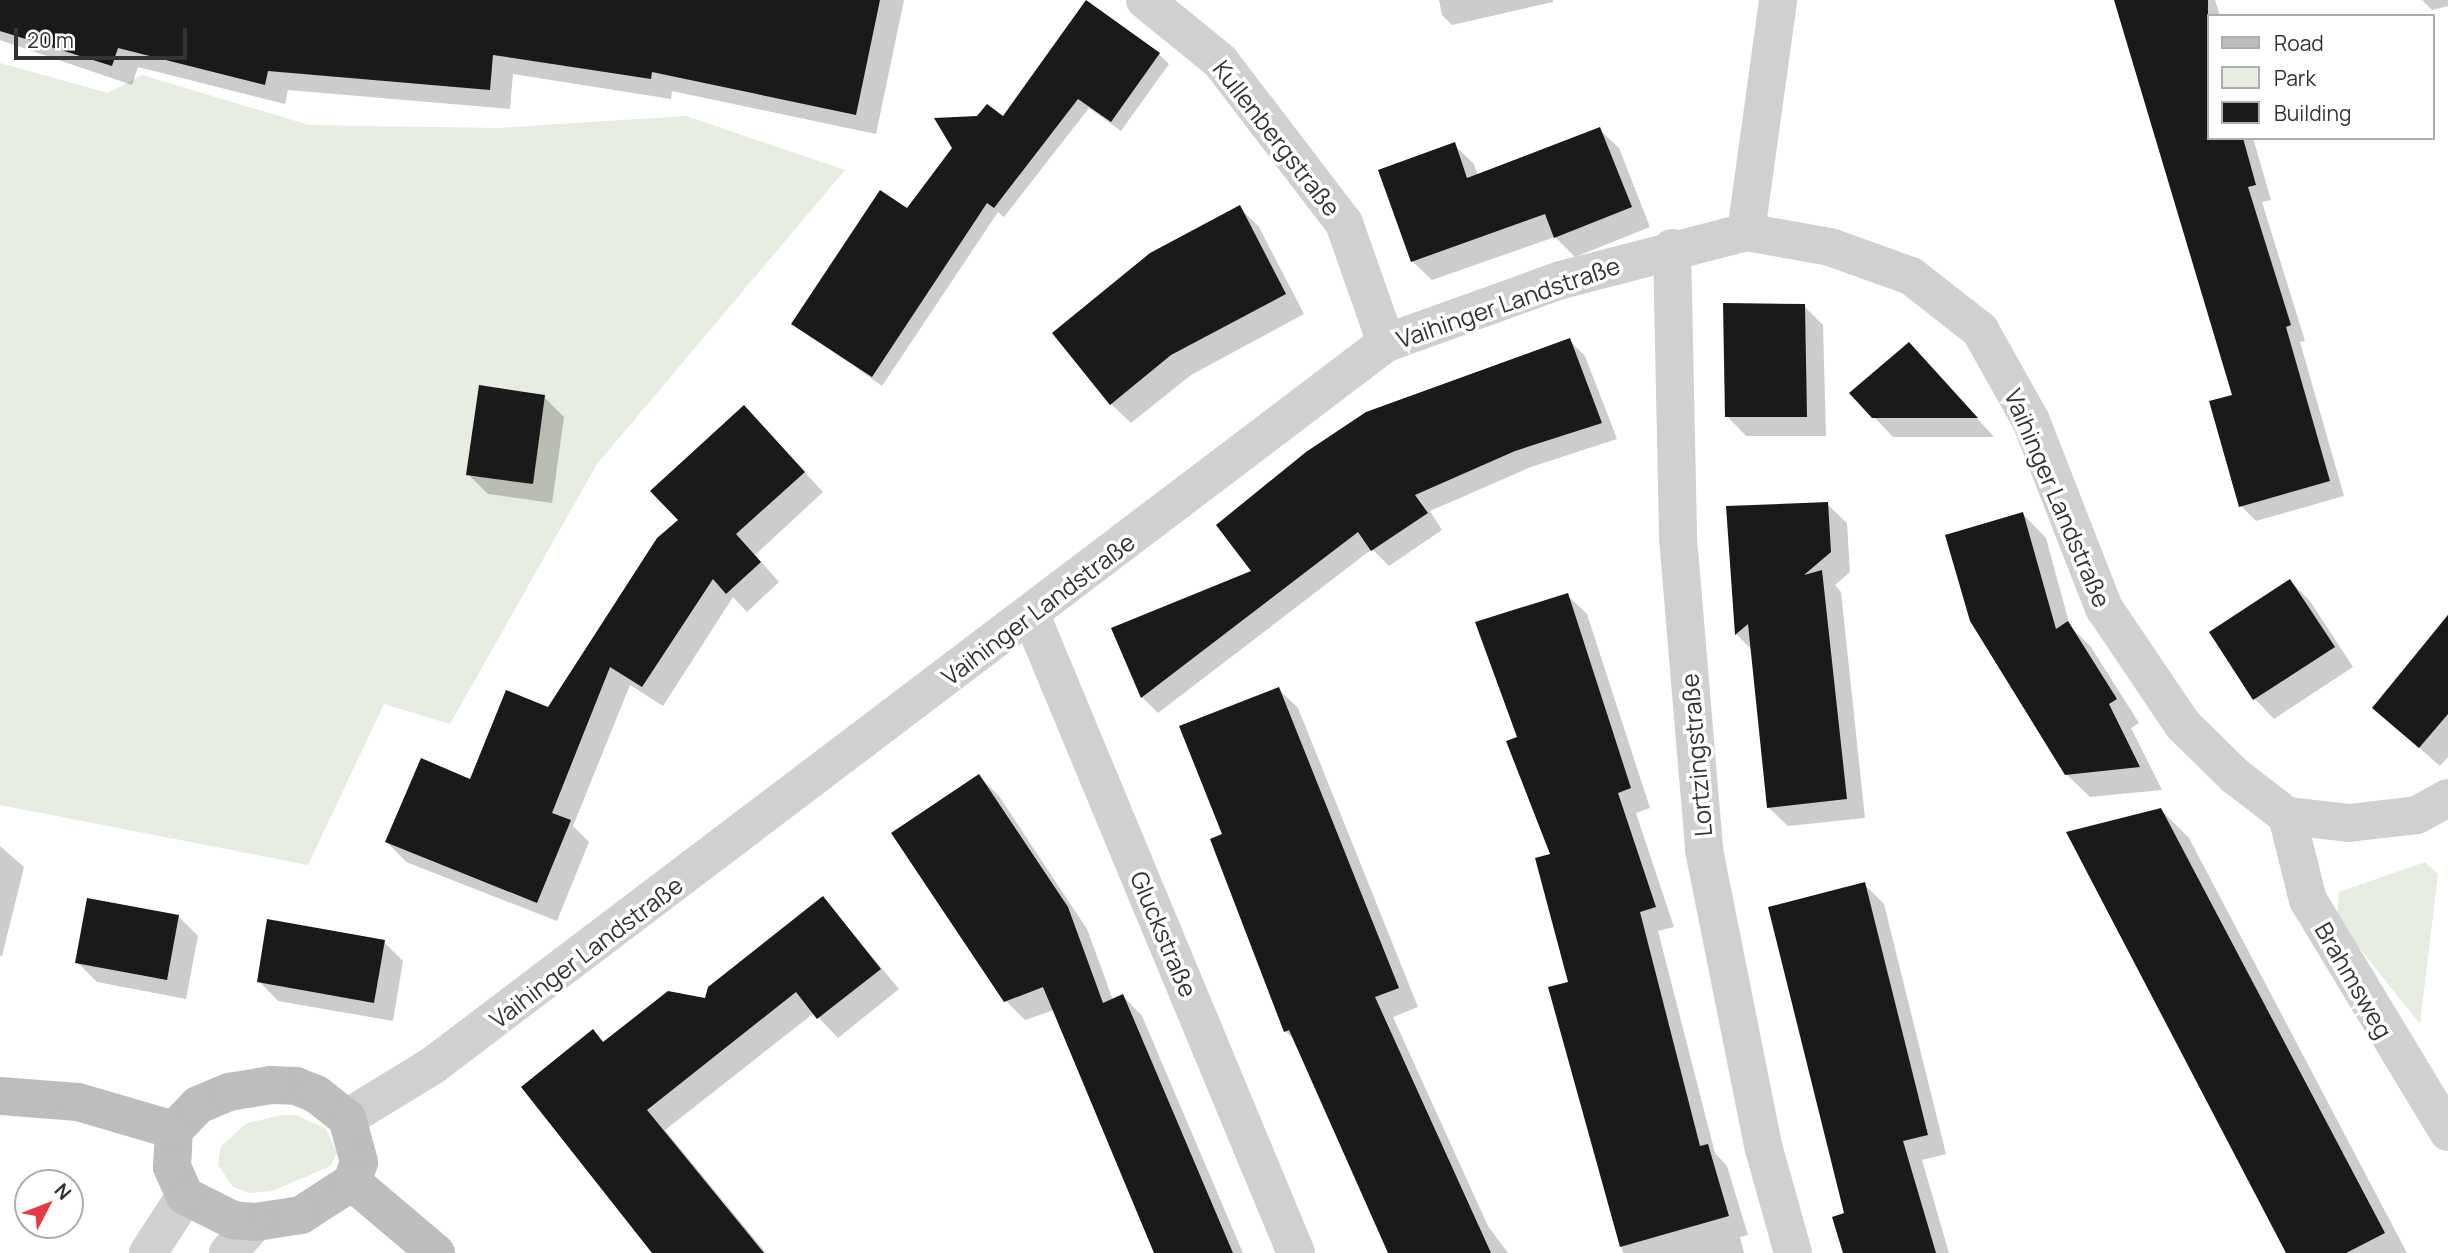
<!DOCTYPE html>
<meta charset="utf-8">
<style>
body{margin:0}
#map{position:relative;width:2448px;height:1253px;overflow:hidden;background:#fff;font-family:Manrope,sans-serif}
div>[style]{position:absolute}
.green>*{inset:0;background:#e6ecdf}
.shadow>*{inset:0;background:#0003}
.building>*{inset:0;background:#1a1a1a}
.street>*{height:38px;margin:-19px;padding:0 19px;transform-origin:19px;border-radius:19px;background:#d0d0d0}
.secondary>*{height:38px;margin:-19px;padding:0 19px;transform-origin:19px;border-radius:19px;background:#bdbdbd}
span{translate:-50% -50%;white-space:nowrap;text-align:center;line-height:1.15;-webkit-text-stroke:7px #fff;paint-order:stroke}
.street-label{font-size:24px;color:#333}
.legend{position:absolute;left:2207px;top:14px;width:228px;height:126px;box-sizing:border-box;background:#fff;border:2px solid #adadad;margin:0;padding:9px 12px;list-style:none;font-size:21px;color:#333}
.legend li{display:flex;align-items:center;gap:14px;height:35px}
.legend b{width:35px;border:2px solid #adadad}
.north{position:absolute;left:14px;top:1169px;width:70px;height:70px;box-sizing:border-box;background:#fff;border:2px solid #adadad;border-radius:50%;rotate:48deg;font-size:19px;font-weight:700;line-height:28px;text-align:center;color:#333}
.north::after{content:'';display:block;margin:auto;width:24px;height:32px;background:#e63946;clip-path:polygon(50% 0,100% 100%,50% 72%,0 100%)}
.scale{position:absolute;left:14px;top:28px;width:173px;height:32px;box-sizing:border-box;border:4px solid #333;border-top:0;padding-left:9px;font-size:21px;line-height:24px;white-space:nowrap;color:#333;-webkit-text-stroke:5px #fff;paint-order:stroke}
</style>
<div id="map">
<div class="green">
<i style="clip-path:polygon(0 63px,108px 93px,142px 75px,309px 125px,497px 128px,686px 116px,845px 170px,597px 464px,450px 724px,384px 704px,308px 865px,0 805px)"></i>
<i style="clip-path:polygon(2425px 862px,2438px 874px,2420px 1024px,2337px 920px,2339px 892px)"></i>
<i style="clip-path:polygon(282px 1115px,296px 1115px,326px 1129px,337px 1153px,331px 1166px,272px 1191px,249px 1193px,233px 1187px,218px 1165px,221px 1146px,247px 1123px)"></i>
</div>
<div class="shadow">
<i style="clip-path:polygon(0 0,904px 0,876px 134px,672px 91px,671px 99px,513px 74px,510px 109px,288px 90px,285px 104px,138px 67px,132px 85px,0 40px)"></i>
<i style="clip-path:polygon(1439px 0,1553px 0,1553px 2px,1452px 25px,1442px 15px)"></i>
<i style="clip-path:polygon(2116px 0,2215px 0,2220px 16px,2208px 16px,2208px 138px,2253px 138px,2271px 200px,2262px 202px,2305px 341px,2300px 342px,2344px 496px,2256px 521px,2241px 506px,2234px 396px)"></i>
<i style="clip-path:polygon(2422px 0,2448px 0,2448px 6px,2432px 10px)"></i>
<i style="clip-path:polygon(1159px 54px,1169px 64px,1121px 131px,1089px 108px,1004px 217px,998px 212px,882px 386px,794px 324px,908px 210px,954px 148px,1003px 119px)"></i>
<i style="clip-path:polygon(1599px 129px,1619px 148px,1650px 227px,1575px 257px,1555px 237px,1432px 280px,1412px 261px,1454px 145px,1474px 164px,1478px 176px)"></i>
<i style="clip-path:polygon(1239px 207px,1259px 227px,1304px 314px,1191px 375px,1131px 423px,1111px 404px)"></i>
<i style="clip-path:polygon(1804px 306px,1823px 325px,1826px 436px,1746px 436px,1727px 416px)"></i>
<i style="clip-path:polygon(1569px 340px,1585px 356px,1617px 439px,1531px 467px,1430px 511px,1442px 530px,1389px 566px,1372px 549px,1158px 713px,1142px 697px,1114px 629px,1254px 572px)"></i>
<i style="clip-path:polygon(1928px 364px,1994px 437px,1893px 437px,1873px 416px)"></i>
<i style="clip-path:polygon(544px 397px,564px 417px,552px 503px,488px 494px,468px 474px)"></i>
<i style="clip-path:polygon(763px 427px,823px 492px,755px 555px,779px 582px,747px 612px,733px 597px,663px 706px,630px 685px,573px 826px,589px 842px,557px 921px,406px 862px,387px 842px,471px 781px,549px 709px,680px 520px)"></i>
<i style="clip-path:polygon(1827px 504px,1847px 523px,1850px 572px,1835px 585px,1841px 592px,1865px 818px,1788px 826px,1768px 807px,1752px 650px,1736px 634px,1728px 508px)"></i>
<i style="clip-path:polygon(2023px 514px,2046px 538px,2070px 626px,2091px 647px,2139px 723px,2131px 728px,2162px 790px,2090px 797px,2066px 774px)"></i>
<i style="clip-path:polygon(2290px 581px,2310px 601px,2353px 667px,2274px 719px,2255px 699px,2211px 633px)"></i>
<i style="clip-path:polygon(1567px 595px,1587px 614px,1650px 808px,1636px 813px,1674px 927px,1658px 931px,1715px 1153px,1727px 1166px,1748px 1235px,1740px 1237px,1744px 1253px,1623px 1253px,1550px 989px,1570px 983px,1552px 855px,1519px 738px)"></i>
<i style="clip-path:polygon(2448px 614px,2448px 757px,2440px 766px,2374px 708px)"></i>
<i style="clip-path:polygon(1278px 689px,1298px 708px,1418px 1007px,1393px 1017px,1488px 1226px,1508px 1253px,1390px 1253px,1296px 1041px,1285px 1031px,1225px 835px)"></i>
<i style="clip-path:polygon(979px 776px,999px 796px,1087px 929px,1113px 1000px,1123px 996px,1142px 1016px,1243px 1253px,1156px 1253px,1054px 1010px,1025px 1020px,1005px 1000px)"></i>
<i style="clip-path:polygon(2161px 810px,2189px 838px,2407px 1253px,2288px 1253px)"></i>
<i style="clip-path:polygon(0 846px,24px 867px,2px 956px,0 956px)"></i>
<i style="clip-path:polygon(1864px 884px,1884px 904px,1946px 1154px,1922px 1160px,1949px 1253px,1844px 1253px)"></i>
<i style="clip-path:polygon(823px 898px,899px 989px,838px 1038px,814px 1013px,665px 1130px,766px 1253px,656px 1253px,593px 1031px,604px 1043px,707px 1000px)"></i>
<i style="clip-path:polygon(178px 916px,198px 936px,186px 999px,97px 982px,77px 962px)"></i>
<i style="clip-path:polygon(384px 942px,403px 961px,393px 1021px,278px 1001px,259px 981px)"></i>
</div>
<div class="building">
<i style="clip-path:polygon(0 0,880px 0,856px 115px,652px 72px,651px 79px,493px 55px,490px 90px,268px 71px,265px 85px,118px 48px,112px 66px,0 31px)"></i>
<i style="clip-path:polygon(1086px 0,1160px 53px,1111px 122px,1078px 99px,994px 208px,987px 203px,872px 377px,791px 324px,880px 190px,907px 208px,952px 148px,934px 118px,977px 116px,987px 104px,1003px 116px)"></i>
<i style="clip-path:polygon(2114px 0,2208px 0,2208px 138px,2243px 138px,2256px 185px,2248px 187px,2291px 325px,2286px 327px,2330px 481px,2239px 507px,2209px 401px,2232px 395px)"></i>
<i style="clip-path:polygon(1600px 127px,1632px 207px,1554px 238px,1545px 214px,1411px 262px,1378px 170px,1455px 142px,1467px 178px)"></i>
<i style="clip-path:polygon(1240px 205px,1286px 294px,1171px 355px,1110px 405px,1052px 333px,1150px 253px)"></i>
<i style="clip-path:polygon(1723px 303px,1805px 304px,1807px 417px,1725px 417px)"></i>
<i style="clip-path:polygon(1570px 338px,1602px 423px,1515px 451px,1415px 495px,1428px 513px,1371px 551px,1358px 532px,1141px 698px,1111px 628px,1251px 571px,1216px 525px,1306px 452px,1366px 412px)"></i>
<i style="clip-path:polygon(1909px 342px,1978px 418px,1872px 418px,1849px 393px)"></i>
<i style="clip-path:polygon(479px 385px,545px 395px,533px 484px,466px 475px)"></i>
<i style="clip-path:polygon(744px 405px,805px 472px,736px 534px,761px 562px,726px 594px,713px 579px,642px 687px,610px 667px,552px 813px,571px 820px,537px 903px,385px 842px,421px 758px,470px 779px,506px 690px,548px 707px,657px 538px,678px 520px,650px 491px)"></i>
<i style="clip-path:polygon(1828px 502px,1831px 552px,1804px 575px,1822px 570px,1847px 799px,1767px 808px,1748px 624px,1735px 635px,1726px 506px)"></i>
<i style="clip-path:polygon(2023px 512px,2056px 629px,2068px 621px,2117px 699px,2109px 704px,2140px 767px,2065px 775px,1970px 621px,1945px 535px)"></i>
<i style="clip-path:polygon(2290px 579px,2335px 647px,2253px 700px,2209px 632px)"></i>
<i style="clip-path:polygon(1568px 593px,1631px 788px,1618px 793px,1656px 907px,1640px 912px,1700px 1146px,1708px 1144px,1729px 1216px,1620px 1247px,1548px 987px,1568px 982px,1535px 858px,1550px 854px,1506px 741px,1517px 737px,1475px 622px)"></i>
<i style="clip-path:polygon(2448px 615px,2448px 714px,2419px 748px,2372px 708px)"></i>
<i style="clip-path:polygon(1279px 687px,1399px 988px,1375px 997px,1491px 1253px,1388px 1253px,1289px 1030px,1284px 1032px,1210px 839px,1222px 834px,1179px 726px)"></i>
<i style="clip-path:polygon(979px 774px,1068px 907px,1103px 1003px,1123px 994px,1233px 1253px,1154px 1253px,1043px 987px,1004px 1002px,891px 833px)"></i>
<i style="clip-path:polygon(2161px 808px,2385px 1233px,2346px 1253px,2286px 1253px,2066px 832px)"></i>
<i style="clip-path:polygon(1865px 882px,1928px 1135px,1903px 1141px,1936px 1253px,1843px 1253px,1832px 1217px,1844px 1213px,1768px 907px)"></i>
<i style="clip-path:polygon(823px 896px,881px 969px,817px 1019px,796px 992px,647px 1110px,764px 1253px,652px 1253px,521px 1087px,593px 1029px,603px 1042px,668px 991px,705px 998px,708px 987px)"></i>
<i style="clip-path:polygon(87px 898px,179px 915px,167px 980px,75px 963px)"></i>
<i style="clip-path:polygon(267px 919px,385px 940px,374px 1003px,257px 982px)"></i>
</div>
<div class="street">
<i style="left:1145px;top:0;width:97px;rotate:39.1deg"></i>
<i style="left:1220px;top:61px;width:204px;rotate:52.6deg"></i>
<i style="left:1344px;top:223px;width:127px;rotate:70.7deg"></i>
<i style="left:1746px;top:232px;width:234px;rotate:-82.1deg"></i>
<i style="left:1672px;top:248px;width:290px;rotate:88.8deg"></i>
<i style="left:1678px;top:538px;width:313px;rotate:85.2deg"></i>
<i style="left:1704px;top:850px;width:305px;rotate:78.7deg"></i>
<i style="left:1764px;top:1149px;width:108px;rotate:74.4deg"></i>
<i style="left:1031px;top:615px;width:691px;rotate:67.44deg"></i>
<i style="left:2287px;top:816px;width:87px;rotate:76deg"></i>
<i style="left:2308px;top:900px;width:271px;rotate:58.9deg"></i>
<i style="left:347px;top:1118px;width:100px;rotate:-31.5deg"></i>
<i style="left:432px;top:1066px;width:1197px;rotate:-37.16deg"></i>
<i style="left:1386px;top:343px;width:186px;rotate:-19.8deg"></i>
<i style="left:1561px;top:280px;width:191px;rotate:-14.5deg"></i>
<i style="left:1746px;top:232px;width:85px;rotate:10.1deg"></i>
<i style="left:1830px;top:247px;width:86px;rotate:19.7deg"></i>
<i style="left:1911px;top:276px;width:88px;rotate:38deg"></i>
<i style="left:1980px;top:330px;width:104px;rotate:60.7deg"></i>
<i style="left:2031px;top:421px;width:201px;rotate:68.7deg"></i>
<i style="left:2104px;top:608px;width:141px;rotate:56deg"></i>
<i style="left:2183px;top:725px;width:73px;rotate:44.4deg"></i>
<i style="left:2235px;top:776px;width:66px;rotate:37.6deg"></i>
<i style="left:2287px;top:816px;width:62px;rotate:6.4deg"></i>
<i style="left:2349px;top:823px;width:68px;rotate:-6.7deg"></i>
<i style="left:2417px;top:815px;width:35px;rotate:-29deg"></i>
<i style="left:148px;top:1253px;width:68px;rotate:-57deg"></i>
<i style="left:228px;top:1253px;width:41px;rotate:-48.9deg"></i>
</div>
<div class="secondary">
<i style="left:271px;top:1085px;width:25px;rotate:2deg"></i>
<i style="left:296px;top:1086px;width:22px;rotate:22deg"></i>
<i style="left:316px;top:1094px;width:39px;rotate:38deg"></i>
<i style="left:347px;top:1118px;width:46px;rotate:74.7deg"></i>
<i style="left:359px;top:1162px;width:21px;rotate:109deg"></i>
<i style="left:352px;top:1182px;width:61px;rotate:147.1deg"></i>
<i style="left:301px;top:1215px;width:47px;rotate:171.3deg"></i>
<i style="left:255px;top:1222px;width:22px;rotate:-175deg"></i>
<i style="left:233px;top:1220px;width:54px;rotate:-153.4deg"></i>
<i style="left:185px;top:1196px;width:32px;rotate:-114deg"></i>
<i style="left:172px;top:1167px;width:37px;rotate:-87deg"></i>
<i style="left:174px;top:1130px;width:35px;rotate:-46deg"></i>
<i style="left:198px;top:1105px;width:34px;rotate:-23deg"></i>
<i style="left:229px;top:1092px;width:43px;rotate:-9.5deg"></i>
<i style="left:0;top:1096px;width:78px;rotate:4.4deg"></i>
<i style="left:78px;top:1102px;width:100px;rotate:16.3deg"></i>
<i style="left:352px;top:1182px;width:110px;rotate:40.2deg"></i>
</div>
<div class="street-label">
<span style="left:1277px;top:138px;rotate:52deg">Kullenbergstraße</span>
<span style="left:1508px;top:302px;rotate:-19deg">Vaihinger Landstraße</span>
<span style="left:2058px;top:498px;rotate:67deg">Vaihinger Landstraße</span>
<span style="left:1038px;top:609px;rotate:-37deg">Vaihinger Landstraße</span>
<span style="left:1696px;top:755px;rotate:-95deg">Lortzingstraße</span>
<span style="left:1164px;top:934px;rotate:67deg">Gluckstraße</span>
<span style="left:586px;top:952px;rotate:-37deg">Vaihinger Landstraße</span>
<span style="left:2354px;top:980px;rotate:60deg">Brahmsweg</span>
</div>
<ul class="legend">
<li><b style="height:9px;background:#bdbdbd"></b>Road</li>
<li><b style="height:19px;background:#e6ecdf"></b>Park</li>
<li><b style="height:19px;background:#1a1a1a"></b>Building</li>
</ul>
<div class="north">N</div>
<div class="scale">20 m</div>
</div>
